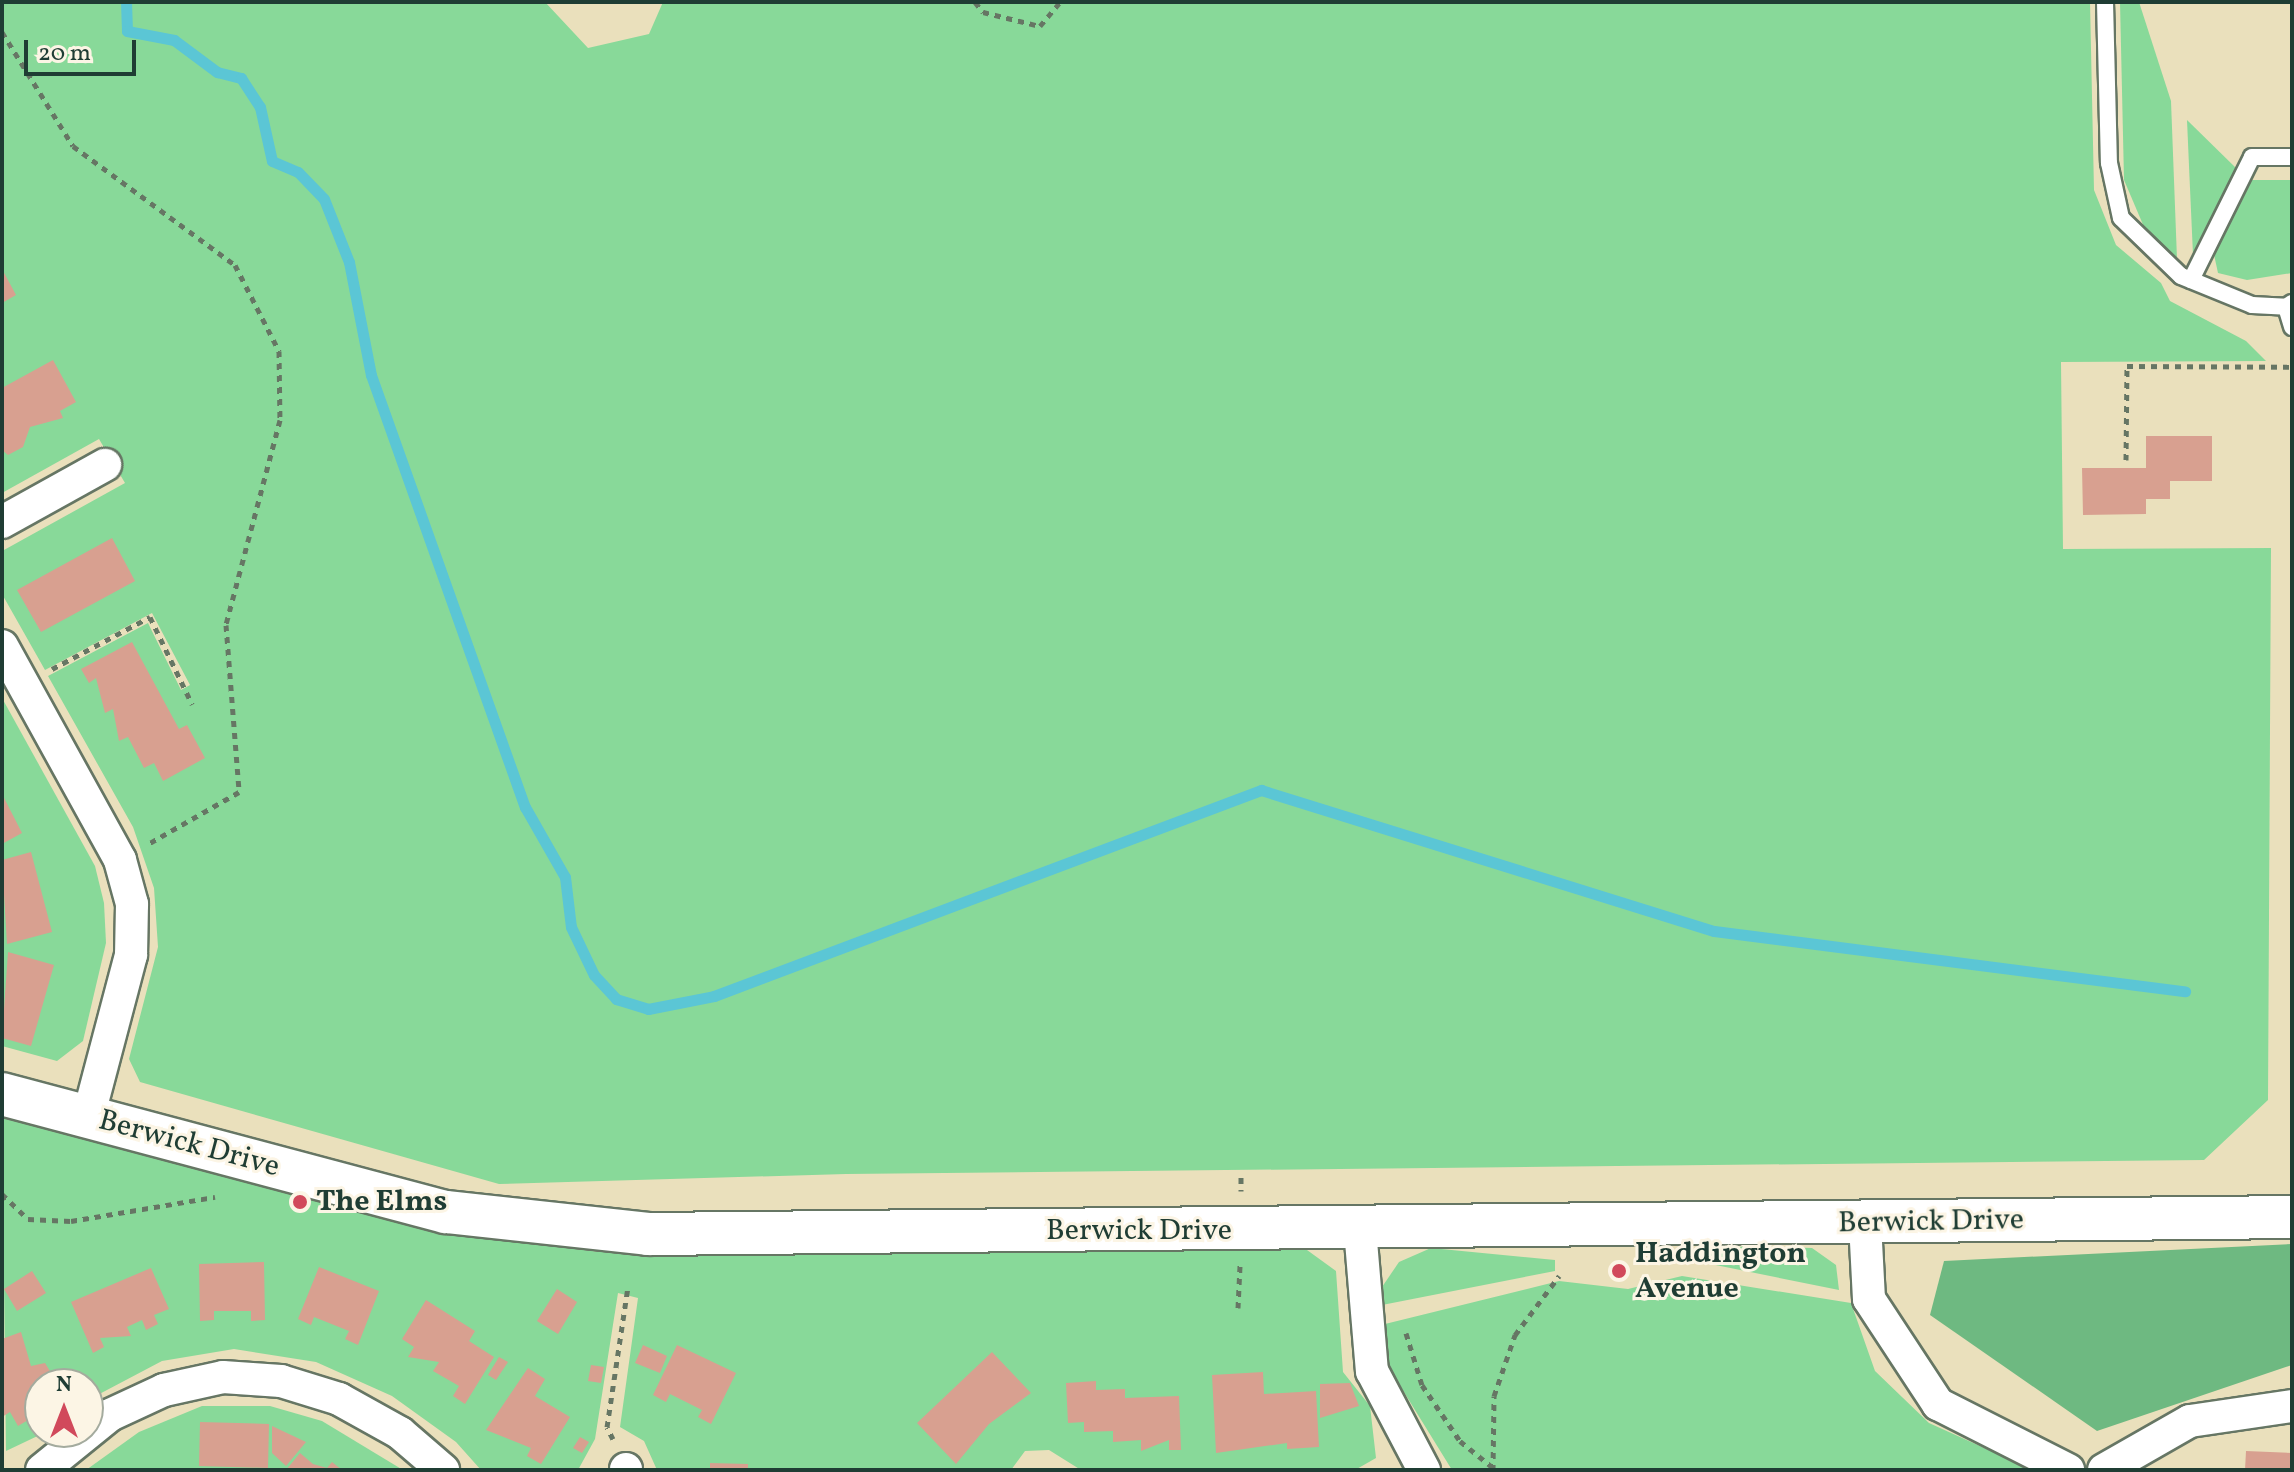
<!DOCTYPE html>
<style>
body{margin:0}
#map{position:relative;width:2294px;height:1472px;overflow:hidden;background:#eae0bc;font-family:Vollkorn,serif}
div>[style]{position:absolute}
.green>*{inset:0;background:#88d999}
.forest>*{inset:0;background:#6eb981}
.stream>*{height:11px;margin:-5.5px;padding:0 5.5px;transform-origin:5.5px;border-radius:5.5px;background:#5bc6d5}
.building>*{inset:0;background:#d8a090}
.path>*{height:5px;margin-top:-2.5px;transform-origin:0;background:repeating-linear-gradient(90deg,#667664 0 6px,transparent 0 12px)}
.roads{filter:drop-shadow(2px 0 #667664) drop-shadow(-2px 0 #667664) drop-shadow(0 2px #667664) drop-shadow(0 -2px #667664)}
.service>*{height:16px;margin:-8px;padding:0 8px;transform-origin:8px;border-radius:8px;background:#fff}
.minor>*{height:32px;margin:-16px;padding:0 16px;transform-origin:16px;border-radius:16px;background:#fff}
.tertiary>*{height:42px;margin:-21px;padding:0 21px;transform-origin:21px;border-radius:21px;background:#fff}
.dots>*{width:22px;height:22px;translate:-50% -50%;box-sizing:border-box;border:4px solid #fcf5e5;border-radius:50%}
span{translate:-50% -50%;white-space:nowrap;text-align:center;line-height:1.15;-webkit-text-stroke:6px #fcf5e5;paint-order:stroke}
.street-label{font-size:30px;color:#1f3d34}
.poi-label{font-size:30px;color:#1f3d34;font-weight:700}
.left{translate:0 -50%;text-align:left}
.frame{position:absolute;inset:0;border:4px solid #1f3d34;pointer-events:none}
.north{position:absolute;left:24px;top:1368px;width:80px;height:80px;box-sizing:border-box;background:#fcf5e5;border:2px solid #a4ab9e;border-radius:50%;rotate:0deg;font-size:22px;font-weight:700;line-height:32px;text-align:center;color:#1f3d34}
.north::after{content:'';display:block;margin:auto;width:28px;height:36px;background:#d1495b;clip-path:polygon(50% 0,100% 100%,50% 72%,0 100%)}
.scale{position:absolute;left:24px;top:40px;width:112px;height:36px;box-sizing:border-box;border:4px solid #1f3d34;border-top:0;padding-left:10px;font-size:24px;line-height:28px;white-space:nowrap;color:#1f3d34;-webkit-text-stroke:6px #fcf5e5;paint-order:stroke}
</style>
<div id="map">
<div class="green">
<i style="clip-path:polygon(2px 2px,545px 2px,588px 48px,649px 34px,663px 2px,2090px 2px,2094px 190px,2116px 245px,2161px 283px,2170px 301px,2246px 341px,2266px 361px,2061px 362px,2063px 549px,2271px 548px,2268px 1100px,2204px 1160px,846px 1174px,499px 1184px,140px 1082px,129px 1059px,158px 947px,154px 888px,133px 827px,48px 676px,148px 623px,181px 690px,190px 685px,152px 613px,45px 670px,2px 594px,4px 550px,125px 483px,99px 439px,2px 493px)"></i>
<i style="clip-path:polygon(2120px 2px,2139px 2px,2171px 101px,2177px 259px,2144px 227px,2124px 180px)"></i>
<i style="clip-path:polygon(2187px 120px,2237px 169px,2193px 255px,2189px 166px)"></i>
<i style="clip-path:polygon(2249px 180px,2292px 180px,2292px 273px,2247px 280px,2218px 273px,2213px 250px)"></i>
<i style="clip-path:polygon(2px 698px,95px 866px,104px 903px,106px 943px,83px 1041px,57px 1061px,2px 1046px)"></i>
<i style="clip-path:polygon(2px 1117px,457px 1234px,600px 1252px,1307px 1250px,1336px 1271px,1343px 1372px,1370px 1406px,1376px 1458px,1355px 1470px,1081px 1470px,1049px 1450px,1025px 1451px,1011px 1470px,657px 1470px,644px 1441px,620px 1427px,638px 1298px,618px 1293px,595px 1439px,578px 1470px,481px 1470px,456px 1442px,392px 1396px,316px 1362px,234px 1349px,162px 1361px,88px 1400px,88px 1384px,40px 1384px,40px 1432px,46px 1432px,6px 1451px)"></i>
<i style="clip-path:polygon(1745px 1246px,1812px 1248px,1836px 1265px,1839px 1290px,1681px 1258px)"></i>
<i style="clip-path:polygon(1431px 1248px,1555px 1260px,1555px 1271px,1382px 1305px,1382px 1287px,1399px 1262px)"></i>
<i style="clip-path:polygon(1682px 1276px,1851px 1303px,1875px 1371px,1929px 1423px,2033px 1470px,1452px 1470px,1386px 1363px,1385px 1324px,1559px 1281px,1628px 1289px)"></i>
<i style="clip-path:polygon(202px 1406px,270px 1406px,322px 1421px,403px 1470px,86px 1470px,139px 1432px)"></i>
</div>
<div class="forest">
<i style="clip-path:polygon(2292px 1244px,2292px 1365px,2097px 1431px,1930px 1315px,1944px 1261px)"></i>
</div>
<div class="stream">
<i style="left:126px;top:2px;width:29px;rotate:88deg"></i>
<i style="left:127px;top:31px;width:48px;rotate:10.8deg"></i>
<i style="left:174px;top:40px;width:54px;rotate:36.7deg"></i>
<i style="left:217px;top:72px;width:25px;rotate:14deg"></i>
<i style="left:241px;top:78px;width:35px;rotate:57deg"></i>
<i style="left:260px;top:107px;width:55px;rotate:77.5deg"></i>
<i style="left:272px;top:161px;width:28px;rotate:23deg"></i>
<i style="left:298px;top:172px;width:37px;rotate:46deg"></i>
<i style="left:324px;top:199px;width:68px;rotate:68.4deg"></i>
<i style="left:349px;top:262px;width:115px;rotate:79deg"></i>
<i style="left:371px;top:375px;width:459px;rotate:70.4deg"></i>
<i style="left:525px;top:807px;width:81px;rotate:60.3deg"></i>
<i style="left:565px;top:877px;width:50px;rotate:83.2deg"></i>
<i style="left:571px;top:927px;width:53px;rotate:64.4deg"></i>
<i style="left:594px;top:975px;width:33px;rotate:47deg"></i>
<i style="left:616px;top:999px;width:34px;rotate:17deg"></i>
<i style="left:648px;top:1009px;width:67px;rotate:-11.1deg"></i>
<i style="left:714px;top:996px;width:585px;rotate:-20.64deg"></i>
<i style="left:1261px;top:790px;width:474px;rotate:17.3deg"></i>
<i style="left:1714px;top:931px;width:475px;rotate:7.3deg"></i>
</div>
<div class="building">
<i style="clip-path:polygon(2px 269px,16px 295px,2px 303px)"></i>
<i style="clip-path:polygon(53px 360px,76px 402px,60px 411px,63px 418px,30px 427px,23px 447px,8px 455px,2px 450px,2px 388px)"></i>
<i style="clip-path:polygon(2146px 436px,2212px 436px,2212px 481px,2170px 481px,2170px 499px,2146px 499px,2146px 514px,2083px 515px,2082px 468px,2146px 468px)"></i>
<i style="clip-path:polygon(112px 538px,135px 581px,41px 632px,17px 590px)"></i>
<i style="clip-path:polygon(132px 642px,179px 729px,187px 725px,205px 758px,163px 781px,154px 763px,144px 768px,128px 737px,119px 741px,113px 709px,105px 713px,96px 678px,89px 683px,81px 669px)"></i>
<i style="clip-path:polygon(2px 794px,22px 833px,2px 844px)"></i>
<i style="clip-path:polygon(31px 852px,52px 932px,7px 944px,2px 860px)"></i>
<i style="clip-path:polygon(8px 952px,54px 965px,31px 1046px,2px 1038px)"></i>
<i style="clip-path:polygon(264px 1262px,265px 1320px,251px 1321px,251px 1311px,214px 1311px,214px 1320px,200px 1321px,199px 1264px)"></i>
<i style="clip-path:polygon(319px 1267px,379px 1291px,358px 1345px,345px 1339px,349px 1331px,314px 1317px,311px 1325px,298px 1319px)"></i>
<i style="clip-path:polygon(151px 1268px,169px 1309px,154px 1315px,158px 1324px,146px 1330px,142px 1320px,127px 1327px,131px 1336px,100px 1338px,104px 1347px,93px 1353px,71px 1302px)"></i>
<i style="clip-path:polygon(32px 1271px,46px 1293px,17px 1311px,4px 1289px)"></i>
<i style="clip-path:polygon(557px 1289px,577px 1302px,558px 1334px,537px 1321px)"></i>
<i style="clip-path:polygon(426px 1300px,475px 1331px,469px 1341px,494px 1357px,465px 1404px,453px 1396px,459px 1386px,433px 1371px,439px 1362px,408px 1357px,414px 1347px,402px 1339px)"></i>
<i style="clip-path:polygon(21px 1332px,31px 1366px,45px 1363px,53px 1376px,32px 1399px,40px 1413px,18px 1426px,10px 1412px,2px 1417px,2px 1339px)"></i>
<i style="clip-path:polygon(643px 1345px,667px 1356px,660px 1373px,635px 1363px)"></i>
<i style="clip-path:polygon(677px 1345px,736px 1373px,711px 1424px,698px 1417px,702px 1410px,670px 1394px,666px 1402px,653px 1395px)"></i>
<i style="clip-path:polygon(992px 1352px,1031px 1393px,989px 1424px,956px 1464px,917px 1423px)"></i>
<i style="clip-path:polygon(499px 1357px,508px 1362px,496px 1380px,488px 1375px)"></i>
<i style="clip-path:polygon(591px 1365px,604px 1367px,601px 1383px,588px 1381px)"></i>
<i style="clip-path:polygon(528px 1368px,545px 1379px,535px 1396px,570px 1417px,541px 1464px,527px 1456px,531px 1448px,486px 1430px)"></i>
<i style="clip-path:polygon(1263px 1372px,1264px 1394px,1316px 1391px,1319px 1447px,1287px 1449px,1287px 1443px,1216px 1453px,1212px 1375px)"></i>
<i style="clip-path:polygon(1096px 1381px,1096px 1390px,1125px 1389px,1125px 1398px,1179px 1396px,1181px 1450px,1169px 1450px,1169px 1440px,1141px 1451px,1141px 1440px,1113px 1442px,1113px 1431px,1084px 1432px,1084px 1422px,1068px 1423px,1066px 1383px)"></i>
<i style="clip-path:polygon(1350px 1383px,1359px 1406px,1320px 1418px,1320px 1384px)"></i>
<i style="clip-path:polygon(200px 1422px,269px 1424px,268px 1468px,199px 1466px)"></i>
<i style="clip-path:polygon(272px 1426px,306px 1442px,286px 1466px,272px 1453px)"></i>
<i style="clip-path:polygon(580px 1437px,589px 1442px,582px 1453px,573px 1448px)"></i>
<i style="clip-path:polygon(2246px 1451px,2292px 1453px,2292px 1470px,2245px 1470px)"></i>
<i style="clip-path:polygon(300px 1453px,313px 1464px,327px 1468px,332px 1462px,342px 1470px,286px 1470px)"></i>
<i style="clip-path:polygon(710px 1463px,748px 1464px,748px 1470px,710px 1470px)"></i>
</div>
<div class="path">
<i style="left:975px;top:2px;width:13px;rotate:51deg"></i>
<i style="left:983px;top:12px;width:59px;rotate:13.8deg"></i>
<i style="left:1040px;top:26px;width:31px;rotate:-50deg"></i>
<i style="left:2px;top:32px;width:134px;rotate:58.1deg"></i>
<i style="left:73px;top:146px;width:201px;rotate:36.3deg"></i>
<i style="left:235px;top:265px;width:97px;rotate:62.9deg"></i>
<i style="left:279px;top:351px;width:69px;rotate:89.2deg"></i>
<i style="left:280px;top:420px;width:212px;rotate:104.8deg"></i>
<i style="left:226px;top:625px;width:168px;rotate:85.5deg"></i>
<i style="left:239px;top:792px;width:103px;rotate:150.2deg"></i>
<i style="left:2126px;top:460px;width:94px;rotate:-89.4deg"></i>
<i style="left:2127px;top:366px;width:165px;rotate:0.3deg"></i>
<i style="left:52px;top:669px;width:111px;rotate:-28deg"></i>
<i style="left:150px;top:617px;width:97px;rotate:64.2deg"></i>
<i style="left:1241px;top:1177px;width:14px;rotate:90deg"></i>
<i style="left:2px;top:1194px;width:36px;rotate:44deg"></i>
<i style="left:28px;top:1219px;width:43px;rotate:2.7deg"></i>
<i style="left:71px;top:1221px;width:146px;rotate:-9.5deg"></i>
<i style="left:1238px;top:1308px;width:43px;rotate:-87.3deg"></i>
<i style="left:1406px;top:1333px;width:54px;rotate:72.9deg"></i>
<i style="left:1422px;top:1385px;width:68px;rotate:55.8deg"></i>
<i style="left:1460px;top:1441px;width:46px;rotate:38.9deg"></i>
<i style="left:613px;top:1439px;width:13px;rotate:-117deg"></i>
<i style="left:607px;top:1427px;width:143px;rotate:-81.5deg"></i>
<i style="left:1493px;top:1470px;width:74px;rotate:-89.2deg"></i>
<i style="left:1494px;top:1396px;width:65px;rotate:-71deg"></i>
<i style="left:1515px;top:1335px;width:74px;rotate:-53.3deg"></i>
</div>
<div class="roads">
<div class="service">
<i style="left:2105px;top:2px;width:161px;rotate:88.6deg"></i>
<i style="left:2109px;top:163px;width:56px;rotate:77.7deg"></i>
<i style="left:2121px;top:218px;width:83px;rotate:44deg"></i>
<i style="left:2181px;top:276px;width:77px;rotate:22.2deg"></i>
<i style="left:2252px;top:305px;width:34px;rotate:3deg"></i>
<i style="left:2191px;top:280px;width:137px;rotate:-63.6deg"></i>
<i style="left:2252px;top:157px;width:40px"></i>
<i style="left:2292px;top:303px;width:7px;rotate:146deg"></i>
<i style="left:2286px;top:307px;width:21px;rotate:73deg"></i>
</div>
<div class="minor">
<i style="left:2px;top:522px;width:118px;rotate:-29deg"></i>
<i style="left:2px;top:646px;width:244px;rotate:61.1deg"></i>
<i style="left:120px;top:860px;width:46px;rotate:74.7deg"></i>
<i style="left:132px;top:904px;width:51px;rotate:91.1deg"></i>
<i style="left:131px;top:955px;width:169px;rotate:104.8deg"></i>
<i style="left:1865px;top:1223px;width:76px;rotate:87deg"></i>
<i style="left:1869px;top:1299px;width:126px;rotate:56.7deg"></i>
<i style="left:1938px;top:1404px;width:146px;rotate:26.9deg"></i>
<i style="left:1360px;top:1229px;width:143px;rotate:85.2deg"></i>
<i style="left:1372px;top:1371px;width:112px;rotate:62.3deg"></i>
<i style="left:42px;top:1470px;width:87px;rotate:-39deg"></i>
<i style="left:110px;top:1415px;width:60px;rotate:-24.8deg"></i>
<i style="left:164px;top:1390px;width:60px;rotate:-12.4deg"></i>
<i style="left:223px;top:1377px;width:58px;rotate:3.9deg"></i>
<i style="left:281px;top:1381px;width:61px;rotate:17.2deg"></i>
<i style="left:339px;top:1399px;width:70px;rotate:29.1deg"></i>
<i style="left:400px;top:1433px;width:57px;rotate:40.7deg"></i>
<i style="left:626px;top:1470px;width:1px;rotate:-90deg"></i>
<i style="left:2104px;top:1470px;width:99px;rotate:-29.7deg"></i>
<i style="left:2190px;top:1421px;width:103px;rotate:-8.4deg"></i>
</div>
<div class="tertiary">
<i style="left:2px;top:1094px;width:459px;rotate:14.9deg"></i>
<i style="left:446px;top:1212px;width:203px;rotate:6.2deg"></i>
<i style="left:648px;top:1234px;width:1644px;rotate:-0.59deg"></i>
</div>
</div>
<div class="dots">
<i style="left:300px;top:1202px;background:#d1495b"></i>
<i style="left:1619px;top:1271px;background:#d1495b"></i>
</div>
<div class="street-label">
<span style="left:189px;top:1144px;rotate:15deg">Berwick Drive</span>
<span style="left:1931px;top:1222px;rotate:-1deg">Berwick Drive</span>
<span style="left:1139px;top:1231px">Berwick Drive</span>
</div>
<div class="poi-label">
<span class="left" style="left:316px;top:1202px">The Elms</span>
<span class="left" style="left:1635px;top:1271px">Haddington<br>Avenue</span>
</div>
<div class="frame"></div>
<div class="north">N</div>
<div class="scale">20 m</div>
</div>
